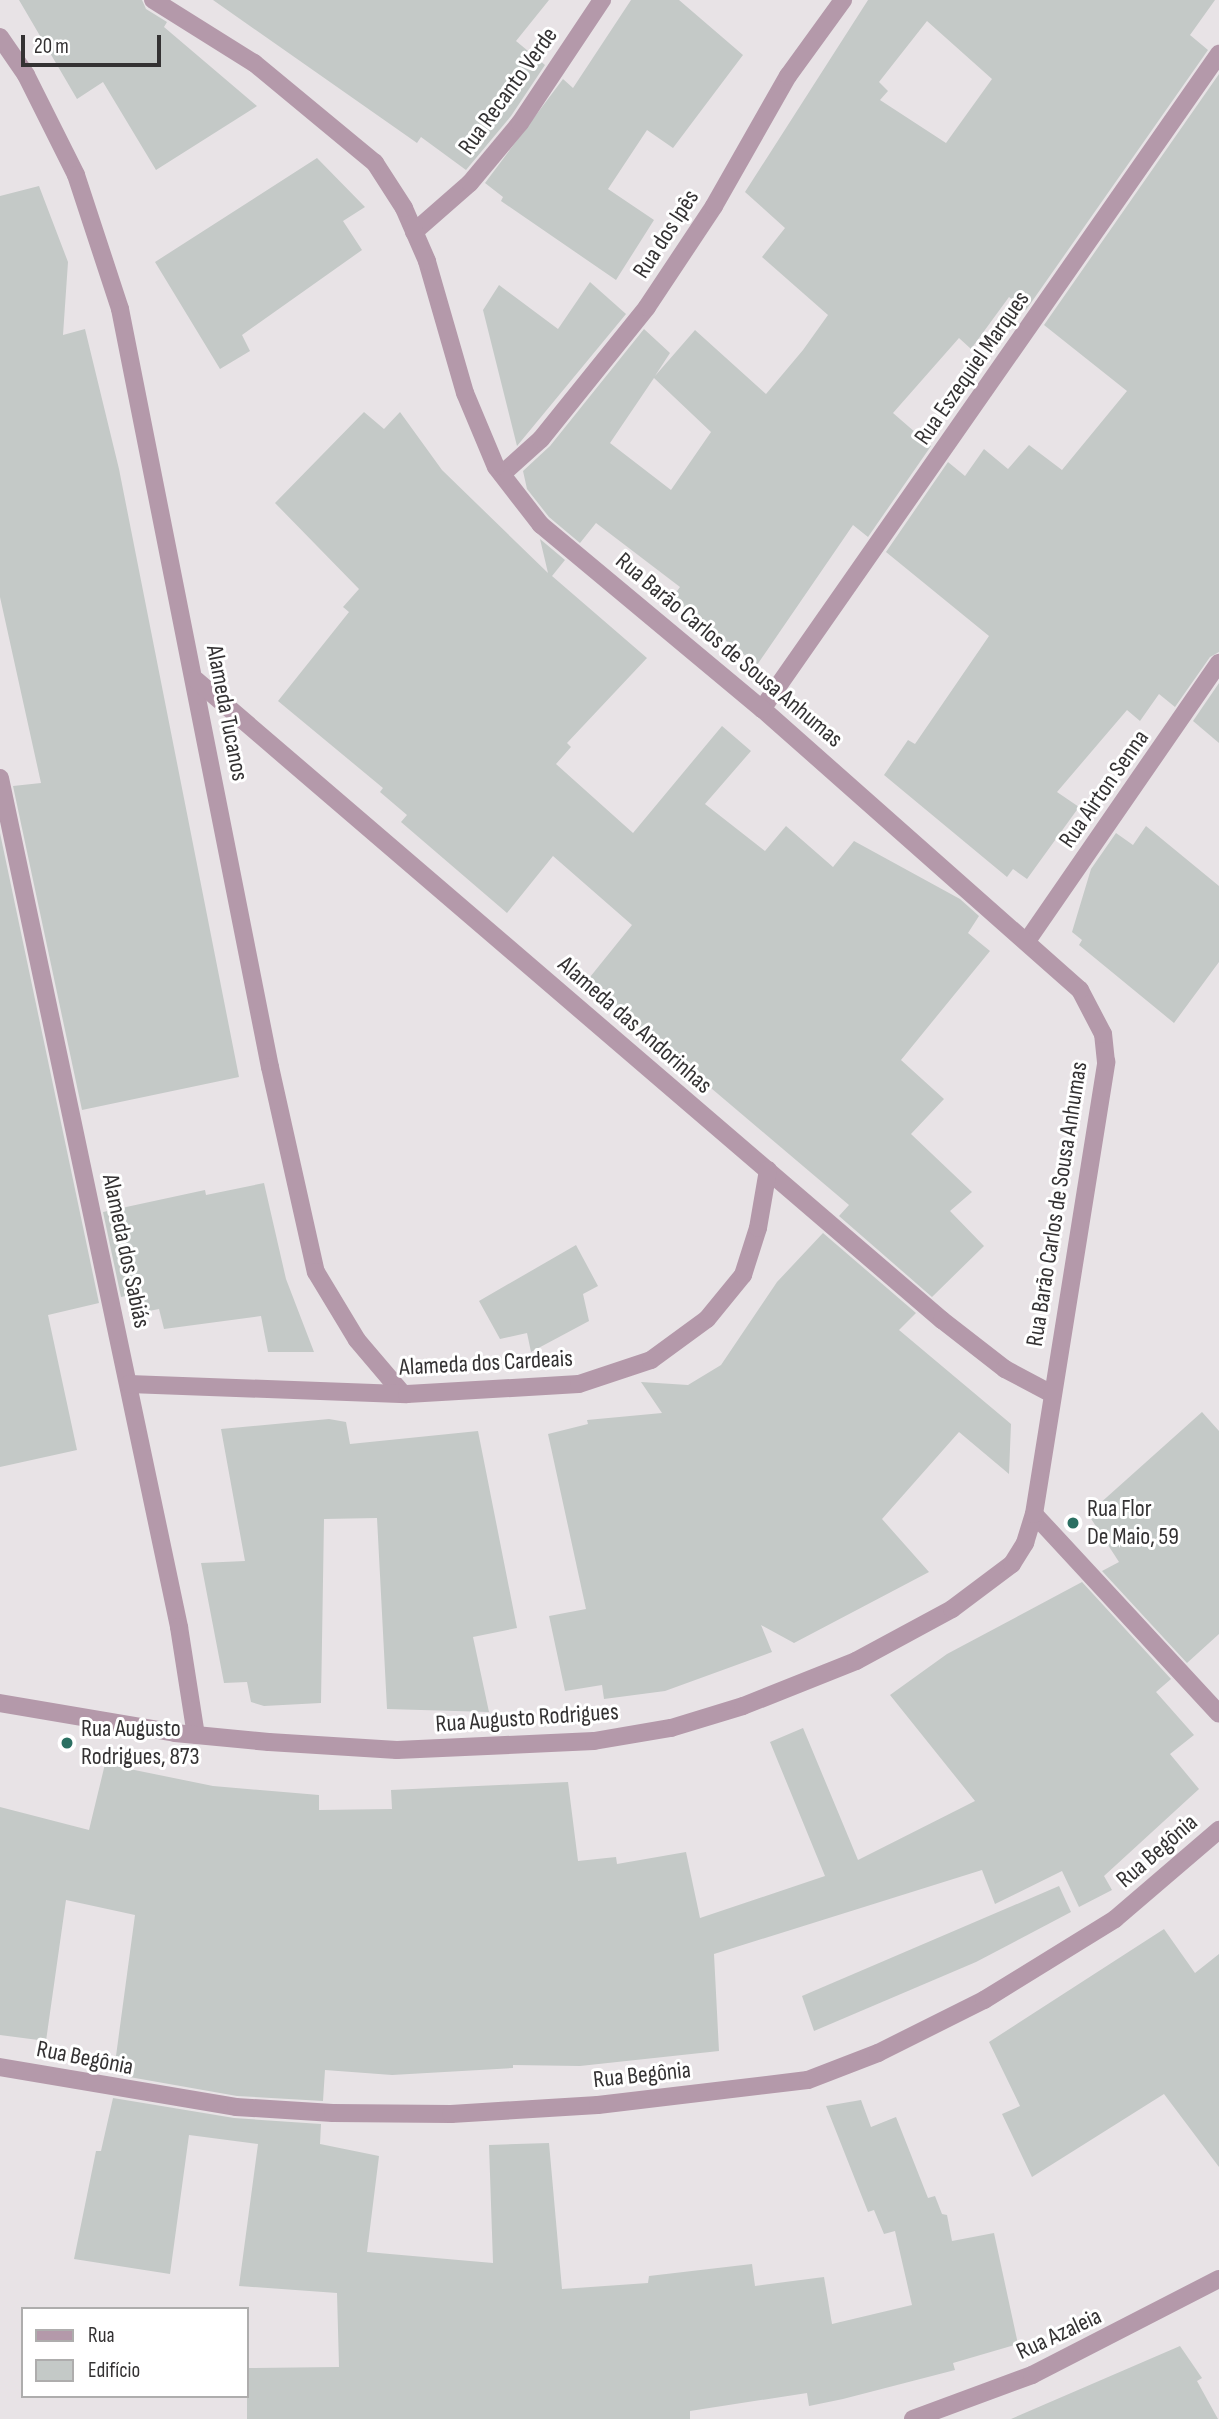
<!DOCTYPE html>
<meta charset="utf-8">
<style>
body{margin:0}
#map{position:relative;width:1219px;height:2419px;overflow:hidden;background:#e8e3e6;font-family:"Sofia Sans Condensed",sans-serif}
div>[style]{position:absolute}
.building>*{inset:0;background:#c4c9c7}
.street>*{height:18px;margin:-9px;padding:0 9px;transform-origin:9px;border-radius:9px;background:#b499aa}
.dots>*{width:19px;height:19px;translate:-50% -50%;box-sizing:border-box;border:4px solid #fff;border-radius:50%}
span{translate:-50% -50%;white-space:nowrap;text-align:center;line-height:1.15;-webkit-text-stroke:6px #fff;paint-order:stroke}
.street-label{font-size:24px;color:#343233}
.poi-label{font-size:24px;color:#343233}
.left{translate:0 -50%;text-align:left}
.legend{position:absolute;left:21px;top:2307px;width:228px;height:91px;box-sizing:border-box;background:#fff;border:2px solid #aeadad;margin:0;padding:9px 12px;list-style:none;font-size:21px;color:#343233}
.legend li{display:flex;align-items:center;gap:14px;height:35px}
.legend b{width:35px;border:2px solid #aeadad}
.scale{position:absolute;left:21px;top:35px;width:140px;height:32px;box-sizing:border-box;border:4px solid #343233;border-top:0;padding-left:9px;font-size:21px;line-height:24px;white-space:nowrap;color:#343233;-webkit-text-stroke:5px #fff;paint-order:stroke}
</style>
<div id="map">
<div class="building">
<i style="clip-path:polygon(19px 0,142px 0,146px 9px,167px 22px,164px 27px,257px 106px,156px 170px,103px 82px,77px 99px)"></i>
<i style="clip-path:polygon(213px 0,549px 0,516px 41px,545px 65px,511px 116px,466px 170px,421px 137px,417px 143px)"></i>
<i style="clip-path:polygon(631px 0,679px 0,743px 55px,673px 148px,647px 130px,608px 189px,654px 220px,616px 280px,501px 201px,503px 197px,485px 183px,563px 79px,573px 88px)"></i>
<i style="clip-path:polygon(evenodd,868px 0,1215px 0,1190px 35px,1208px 50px,1026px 310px,1009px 297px,971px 349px,959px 338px,893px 413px,931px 446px,868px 537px,853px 525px,757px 665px,672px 598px,680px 587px,596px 523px,580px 543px,549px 517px,527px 489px,523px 471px,550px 446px,644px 329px,670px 353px,655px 376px,695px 330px,766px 394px,803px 350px,828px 315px,762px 257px,785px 228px,745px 192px,868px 0,927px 21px,992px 79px,946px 143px,880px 100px,888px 91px,879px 82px,927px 21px,868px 0,654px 378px,711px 432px,671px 490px,610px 443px,654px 378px)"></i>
<i style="clip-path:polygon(1219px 74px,1219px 652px,1210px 657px,1175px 707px,1159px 694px,1140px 721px,1127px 710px,1057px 792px,1079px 807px,1027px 879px,1013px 869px,1007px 877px,884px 775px,908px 740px,915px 744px,989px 636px,886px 552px,948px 462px,965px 476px,984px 449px,1008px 469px,1029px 445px,1062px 470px,1127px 391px,1044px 325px)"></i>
<i style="clip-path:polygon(317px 158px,365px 207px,343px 221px,362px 250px,242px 335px,250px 351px,220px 369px,155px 262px)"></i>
<i style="clip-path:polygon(39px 186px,68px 262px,63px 335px,85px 329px,119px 469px,239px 1077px,82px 1110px,13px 786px,41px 783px,0 597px,0 196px)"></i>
<i style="clip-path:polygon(590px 282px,626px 314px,517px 446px,483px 310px,499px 285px,558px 329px)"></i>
<i style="clip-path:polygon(364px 412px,384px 429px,400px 412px,442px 470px,548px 573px,540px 539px,565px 560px,552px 576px,647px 658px,567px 743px,571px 747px,556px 764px,633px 833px,722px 726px,751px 751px,705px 804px,765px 851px,786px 826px,833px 867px,854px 841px,960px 899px,979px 916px,968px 933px,990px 951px,901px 1060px,944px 1099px,911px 1134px,972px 1192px,950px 1211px,984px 1246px,932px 1297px,839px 1216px,849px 1205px,586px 982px,632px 925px,553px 856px,507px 913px,401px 822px,407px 815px,380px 792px,383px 788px,278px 701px,349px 612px,343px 607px,359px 589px,275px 503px)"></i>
<i style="clip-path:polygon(1219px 683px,1219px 743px,1193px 721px)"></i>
<i style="clip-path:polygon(1146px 826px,1219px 886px,1219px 962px,1174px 1023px,1079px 945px,1082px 940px,1072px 932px,1091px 869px,1116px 833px,1133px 845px)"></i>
<i style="clip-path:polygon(0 833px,99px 1303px,48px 1315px,77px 1450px,0 1467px)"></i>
<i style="clip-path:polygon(264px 1183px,286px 1279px,314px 1352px,268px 1352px,261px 1316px,164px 1329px,159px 1309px,144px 1312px,139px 1293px,121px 1297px,103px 1212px,205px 1190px,206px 1195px)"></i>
<i style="clip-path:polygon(823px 1233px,916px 1313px,899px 1330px,1011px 1424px,1009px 1474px,959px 1432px,882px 1519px,929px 1572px,794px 1643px,761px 1625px,772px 1652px,665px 1691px,604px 1699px,602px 1685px,565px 1691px,549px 1616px,586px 1609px,548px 1434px,588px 1424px,587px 1420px,662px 1413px,641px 1382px,688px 1385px,721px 1365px,777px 1282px)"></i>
<i style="clip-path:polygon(576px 1245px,598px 1286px,583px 1294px,589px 1321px,531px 1352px,527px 1333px,500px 1339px,479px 1301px)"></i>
<i style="clip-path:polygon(1202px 1412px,1219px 1431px,1219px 1634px,1187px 1663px,1102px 1571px,1119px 1562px,1088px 1514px)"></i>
<i style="clip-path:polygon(329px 1419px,346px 1422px,350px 1444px,478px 1431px,517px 1628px,473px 1637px,489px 1712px,387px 1709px,377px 1518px,324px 1519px,321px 1703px,264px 1706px,251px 1702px,247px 1682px,224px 1683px,201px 1563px,245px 1561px,221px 1429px)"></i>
<i style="clip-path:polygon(1082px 1582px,1171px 1679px,1156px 1692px,1194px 1735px,1170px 1754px,1199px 1789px,1104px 1876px,1112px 1890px,1079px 1907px,1062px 1871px,995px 1904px,982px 1870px,714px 1954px,719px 2051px,580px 2066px,513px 2065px,513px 2068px,392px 2075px,325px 2070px,323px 2101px,237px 2096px,118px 2075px,122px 2057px,116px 2056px,135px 1915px,66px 1900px,46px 2041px,0 2035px,0 1807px,89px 1830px,105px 1764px,213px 1786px,319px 1795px,319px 1810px,392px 1809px,391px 1790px,568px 1782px,578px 1861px,616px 1857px,617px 1864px,686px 1852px,700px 1918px,825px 1876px,770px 1742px,803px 1728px,858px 1860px,975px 1801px,890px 1695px,947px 1654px)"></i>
<i style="clip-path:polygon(1059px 1886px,1071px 1912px,976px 1962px,814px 2031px,802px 1996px)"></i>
<i style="clip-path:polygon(1164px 1929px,1195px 1973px,1219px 1954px,1219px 2167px,1164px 2094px,1032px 2177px,1002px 2114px,1020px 2106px,989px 2042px)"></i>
<i style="clip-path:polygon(113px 2098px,234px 2118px,321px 2124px,320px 2144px,379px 2156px,367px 2252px,493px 2263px,489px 2145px,549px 2143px,562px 2289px,648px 2283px,649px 2276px,752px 2264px,755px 2286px,824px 2277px,832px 2324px,912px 2305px,895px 2231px,884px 2234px,874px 2210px,868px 2212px,826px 2106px,861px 2100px,871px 2127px,896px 2117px,928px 2198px,935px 2196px,942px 2214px,947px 2215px,952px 2241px,994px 2233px,1018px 2344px,953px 2363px,955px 2370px,843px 2399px,809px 2406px,807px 2393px,690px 2411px,690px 2419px,247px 2419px,247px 2368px,339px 2367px,337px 2293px,239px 2286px,258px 2144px,189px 2135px,170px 2274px,74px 2259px,96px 2151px,101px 2151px)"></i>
<i style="clip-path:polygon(1180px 2346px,1202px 2378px,1197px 2381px,1218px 2419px,1011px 2419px)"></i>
</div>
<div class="street">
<i style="left:0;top:37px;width:46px;rotate:55.6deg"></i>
<i style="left:26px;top:75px;width:112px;rotate:63.4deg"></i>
<i style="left:76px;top:175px;width:141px;rotate:71.8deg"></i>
<i style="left:120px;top:309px;width:773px;rotate:78.81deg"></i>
<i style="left:270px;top:1067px;width:210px;rotate:77.4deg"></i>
<i style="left:316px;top:1272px;width:79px;rotate:58.9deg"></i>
<i style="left:357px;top:1340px;width:71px;rotate:49.6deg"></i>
<i style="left:414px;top:232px;width:74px;rotate:-41.2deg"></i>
<i style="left:470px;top:183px;width:78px;rotate:-50.2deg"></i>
<i style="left:520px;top:123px;width:148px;rotate:-56.3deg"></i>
<i style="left:502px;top:474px;width:52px;rotate:-41.9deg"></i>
<i style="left:541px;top:439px;width:169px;rotate:-51.2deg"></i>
<i style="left:647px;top:307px;width:121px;rotate:-56.4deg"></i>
<i style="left:714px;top:206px;width:150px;rotate:-60.4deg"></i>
<i style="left:788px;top:76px;width:94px;rotate:-54.1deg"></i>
<i style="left:196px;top:680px;width:983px;rotate:40.63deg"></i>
<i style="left:942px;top:1320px;width:80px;rotate:37.9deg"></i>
<i style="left:1005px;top:1369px;width:53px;rotate:28deg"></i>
<i style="left:762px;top:709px;width:799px;rotate:-55.1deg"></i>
<i style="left:0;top:778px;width:868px;rotate:78.09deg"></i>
<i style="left:179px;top:1627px;width:109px;rotate:81.1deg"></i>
<i style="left:1027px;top:941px;width:338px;rotate:-55.4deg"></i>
<i style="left:129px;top:1384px;width:278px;rotate:2.1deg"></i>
<i style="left:407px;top:1394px;width:172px;rotate:-3.3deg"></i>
<i style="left:579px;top:1384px;width:76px;rotate:-18.4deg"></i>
<i style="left:651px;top:1360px;width:69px;rotate:-36.2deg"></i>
<i style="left:707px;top:1319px;width:57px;rotate:-50.7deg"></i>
<i style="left:743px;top:1275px;width:49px;rotate:-72.3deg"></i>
<i style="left:758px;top:1228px;width:59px;rotate:-80.2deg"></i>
<i style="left:1034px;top:1514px;width:272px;rotate:47.2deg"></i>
<i style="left:0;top:1703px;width:178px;rotate:9.7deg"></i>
<i style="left:175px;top:1733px;width:94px;rotate:5.5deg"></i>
<i style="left:269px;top:1742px;width:128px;rotate:3.6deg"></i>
<i style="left:397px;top:1750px;width:197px;rotate:-2.6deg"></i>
<i style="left:594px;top:1741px;width:78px;rotate:-9.6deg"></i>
<i style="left:671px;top:1728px;width:75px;rotate:-17deg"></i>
<i style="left:743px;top:1706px;width:122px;rotate:-21.7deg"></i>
<i style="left:856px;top:1661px;width:109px;rotate:-28.4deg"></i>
<i style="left:952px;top:1609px;width:75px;rotate:-36.9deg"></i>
<i style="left:1012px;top:1564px;width:25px;rotate:-58deg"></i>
<i style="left:1025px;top:1543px;width:30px;rotate:-73deg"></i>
<i style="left:1034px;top:1514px;width:458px;rotate:-80.9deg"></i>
<i style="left:1106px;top:1062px;width:28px;rotate:-96deg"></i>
<i style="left:1103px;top:1034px;width:50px;rotate:-117.6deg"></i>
<i style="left:1080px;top:990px;width:424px;rotate:-138.5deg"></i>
<i style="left:762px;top:709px;width:288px;rotate:-140.2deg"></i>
<i style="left:541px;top:525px;width:73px;rotate:-127.8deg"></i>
<i style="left:496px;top:467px;width:80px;rotate:-112.7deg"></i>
<i style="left:465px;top:393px;width:137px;rotate:-106.1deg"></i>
<i style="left:427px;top:261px;width:58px;rotate:-113.5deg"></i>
<i style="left:404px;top:208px;width:54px;rotate:-122.8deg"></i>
<i style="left:375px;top:163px;width:157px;rotate:-140.4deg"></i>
<i style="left:254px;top:63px;width:119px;rotate:-148deg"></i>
<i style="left:0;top:2067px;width:239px;rotate:9.6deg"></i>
<i style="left:236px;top:2107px;width:97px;rotate:3.5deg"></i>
<i style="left:333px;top:2113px;width:118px;rotate:0.5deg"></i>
<i style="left:451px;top:2114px;width:147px;rotate:-3.5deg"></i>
<i style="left:598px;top:2105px;width:211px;rotate:-6.8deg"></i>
<i style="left:808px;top:2080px;width:75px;rotate:-21.1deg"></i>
<i style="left:878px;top:2053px;width:119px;rotate:-26.6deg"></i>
<i style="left:984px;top:2000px;width:154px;rotate:-31.7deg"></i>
<i style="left:1115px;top:1919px;width:137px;rotate:-40.6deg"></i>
<i style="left:913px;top:2419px;width:127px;rotate:-20.3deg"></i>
<i style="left:1032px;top:2375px;width:210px;rotate:-27.2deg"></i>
</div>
<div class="dots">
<i style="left:1073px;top:1523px;background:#2b6f62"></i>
<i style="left:67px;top:1743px;background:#2b6f62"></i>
</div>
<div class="street-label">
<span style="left:508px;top:91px;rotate:-54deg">Rua Recanto Verde</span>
<span style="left:666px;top:234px;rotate:-57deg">Rua dos Ipês</span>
<span style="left:972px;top:368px;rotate:-55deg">Rua Eszequiel Marques</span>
<span style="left:729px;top:650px;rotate:40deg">Rua Barão Carlos de Sousa Anhumas</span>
<span style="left:227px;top:713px;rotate:79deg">Alameda Tucanos</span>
<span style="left:1104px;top:789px;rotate:-55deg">Rua Airton Senna</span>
<span style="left:635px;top:1025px;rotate:41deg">Alameda das Andorinhas</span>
<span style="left:1057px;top:1204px;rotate:-81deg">Rua Barão Carlos de Sousa Anhumas</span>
<span style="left:126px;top:1251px;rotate:78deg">Alameda dos Sabiás</span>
<span style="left:486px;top:1363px;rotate:-3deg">Alameda dos Cardeais</span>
<span style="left:527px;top:1718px;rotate:-4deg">Rua Augusto Rodrigues</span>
<span style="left:1157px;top:1851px;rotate:-41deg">Rua Begônia</span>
<span style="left:85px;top:2058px;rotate:11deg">Rua Begônia</span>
<span style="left:642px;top:2075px;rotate:-6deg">Rua Begônia</span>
<span style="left:1059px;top:2334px;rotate:-25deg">Rua Azaleia</span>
</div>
<div class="poi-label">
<span class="left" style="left:1087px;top:1523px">Rua Flor<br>De Maio, 59</span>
<span class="left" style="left:81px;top:1743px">Rua Augusto<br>Rodrigues, 873</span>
</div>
<ul class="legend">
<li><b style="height:9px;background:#b499aa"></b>Rua</li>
<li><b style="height:19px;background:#c4c9c7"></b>Edifício</li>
</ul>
<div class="scale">20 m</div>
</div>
